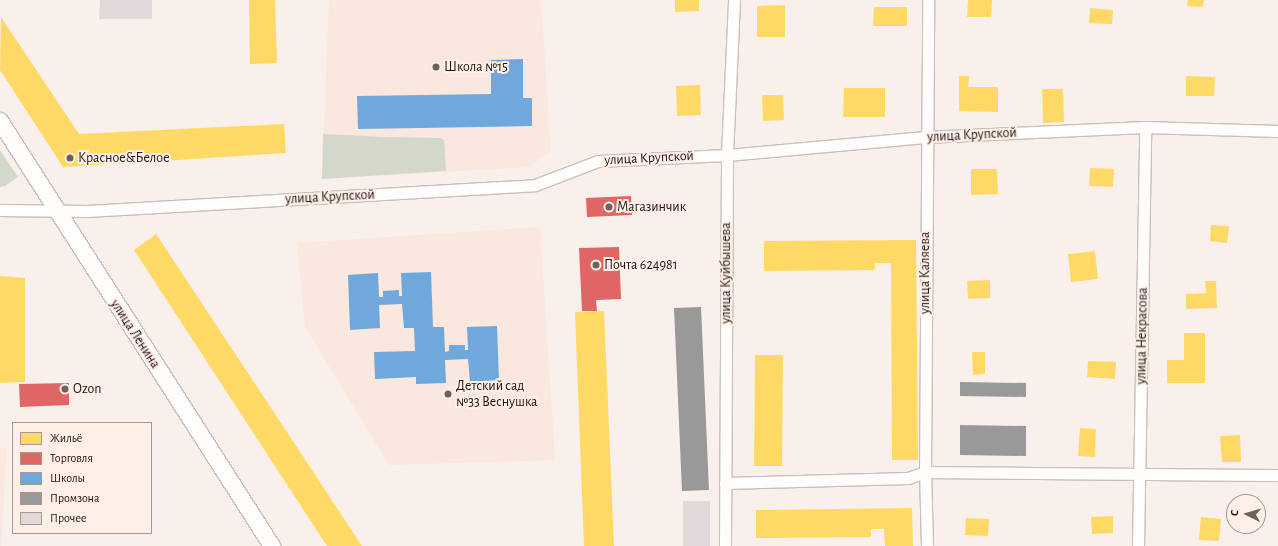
<!DOCTYPE html>
<meta charset="utf-8">
<style>
body{margin:0}
#map{position:relative;width:1278px;height:546px;overflow:hidden;background:#f9f0ec;font-family:"Alegreya Sans",sans-serif}
div>[style]{position:absolute}
.built>*{inset:0;background:#fae7dd}
.green>*{inset:0;background:#d4d8ca}
.homes>*{inset:0;background:#ffd966}
.shops>*{inset:0;background:#e06666}
.schools>*{inset:0;background:#6fa8dc}
.industry>*{inset:0;background:#999}
.building>*{inset:0;background:#e3d8d9}
.roads{filter:drop-shadow(1px 0 #c9c0bc) drop-shadow(-1px 0 #c9c0bc) drop-shadow(0 1px #c9c0bc) drop-shadow(0 -1px #c9c0bc)}
.street>*{height:11px;margin:-5.5px;padding:0 5.5px;transform-origin:5.5px;border-radius:5.5px;background:#fefdfc}
.secondary>*{height:16px;margin:-8px;padding:0 8px;transform-origin:8px;border-radius:8px;background:#fefdfc}
.dots>*{width:11px;height:11px;translate:-50% -50%;box-sizing:border-box;border:2px solid #ffefe6;border-radius:50%}
span{translate:-50% -50%;white-space:nowrap;text-align:center;line-height:1.15;-webkit-text-stroke:4px #ffefe6;paint-order:stroke}
.poi-label{font-size:14px;color:#1e1611}
.left{translate:0 -50%;text-align:left}
.street-label{font-size:14px;color:#1e1611}
.legend{position:absolute;left:12px;top:422px;width:140px;height:112px;box-sizing:border-box;background:#ffefe6;border:1px solid #a59891;margin:0;padding:5px 7px;list-style:none;font-size:12px;color:#1e1611}
.legend li{display:flex;align-items:center;gap:8px;height:20px}
.legend b{width:20px;border:1px solid #a59891}
.north{position:absolute;left:1226px;top:494px;width:40px;height:40px;box-sizing:border-box;background:#ffefe6;border:1px solid #a59891;border-radius:50%;rotate:275deg;font-size:11px;font-weight:700;line-height:16px;text-align:center;color:#1e1611}
.north::after{content:'';display:block;margin:auto;width:14px;height:18px;background:#6b625e;clip-path:polygon(50% 0,100% 100%,50% 72%,0 100%)}
</style>
<div id="map">
<div class="built">
<i style="clip-path:polygon(329px 0,541px 0,551px 150px,530px 167px,322px 179px)"></i>
<i style="clip-path:polygon(540px 227px,555px 460px,389px 465px,305px 327px,297px 243px)"></i>
<i style="clip-path:polygon(0 448px,7px 448px,1px 546px,0 546px)"></i>
</div>
<div class="green">
<i style="clip-path:polygon(323px 134px,383px 137px,440px 138px,444px 140px,446px 171px,322px 179px)"></i>
<i style="clip-path:polygon(0 150px,18px 177px,5px 186px,0 187px)"></i>
</div>
<div class="homes">
<i style="clip-path:polygon(249px 0,275px 0,277px 63px,250px 64px)"></i>
<i style="clip-path:polygon(675px 0,699px 0,699px 11px,675px 12px)"></i>
<i style="clip-path:polygon(968px 0,992px 0,991px 17px,967px 17px)"></i>
<i style="clip-path:polygon(1188px 0,1204px 0,1203px 7px,1187px 6px)"></i>
<i style="clip-path:polygon(785px 5px,785px 37px,757px 37px,757px 6px)"></i>
<i style="clip-path:polygon(874px 7px,907px 7px,907px 26px,873px 26px)"></i>
<i style="clip-path:polygon(1090px 8px,1113px 10px,1112px 24px,1089px 23px)"></i>
<i style="clip-path:polygon(1px 17px,79px 134px,284px 124px,286px 153px,63px 167px,0 70px)"></i>
<i style="clip-path:polygon(959px 76px,969px 76px,968px 87px,998px 87px,998px 112px,959px 111px)"></i>
<i style="clip-path:polygon(1186px 76px,1215px 77px,1214px 96px,1186px 96px)"></i>
<i style="clip-path:polygon(700px 85px,701px 115px,677px 116px,676px 86px)"></i>
<i style="clip-path:polygon(844px 88px,885px 88px,885px 117px,843px 117px)"></i>
<i style="clip-path:polygon(1042px 89px,1063px 89px,1064px 122px,1043px 123px)"></i>
<i style="clip-path:polygon(762px 95px,783px 95px,784px 120px,763px 121px)"></i>
<i style="clip-path:polygon(1090px 168px,1114px 169px,1113px 187px,1089px 186px)"></i>
<i style="clip-path:polygon(971px 169px,997px 169px,998px 194px,971px 195px)"></i>
<i style="clip-path:polygon(1211px 225px,1229px 226px,1227px 243px,1210px 241px)"></i>
<i style="clip-path:polygon(156px 234px,279px 420px,362px 546px,327px 546px,134px 250px)"></i>
<i style="clip-path:polygon(916px 240px,918px 460px,892px 460px,891px 263px,875px 263px,875px 270px,764px 271px,764px 241px)"></i>
<i style="clip-path:polygon(1095px 251px,1098px 279px,1071px 282px,1068px 254px)"></i>
<i style="clip-path:polygon(0 276px,25px 278px,25px 382px,0 383px)"></i>
<i style="clip-path:polygon(990px 280px,990px 298px,968px 299px,967px 281px)"></i>
<i style="clip-path:polygon(1205px 281px,1216px 281px,1217px 308px,1186px 309px,1186px 294px,1206px 293px)"></i>
<i style="clip-path:polygon(604px 311px,614px 546px,584px 546px,575px 312px)"></i>
<i style="clip-path:polygon(1184px 333px,1205px 333px,1205px 383px,1167px 383px,1167px 360px,1184px 360px)"></i>
<i style="clip-path:polygon(972px 352px,985px 352px,985px 374px,973px 375px)"></i>
<i style="clip-path:polygon(755px 355px,783px 355px,782px 466px,754px 466px)"></i>
<i style="clip-path:polygon(1088px 361px,1116px 362px,1115px 379px,1087px 377px)"></i>
<i style="clip-path:polygon(1080px 428px,1096px 429px,1095px 457px,1078px 456px)"></i>
<i style="clip-path:polygon(1240px 435px,1241px 462px,1222px 462px,1220px 436px)"></i>
<i style="clip-path:polygon(912px 508px,913px 546px,885px 546px,884px 529px,871px 529px,871px 537px,756px 538px,756px 510px)"></i>
<i style="clip-path:polygon(1113px 516px,1113px 533px,1092px 534px,1091px 517px)"></i>
<i style="clip-path:polygon(1201px 517px,1221px 519px,1219px 541px,1199px 540px)"></i>
<i style="clip-path:polygon(966px 518px,989px 519px,988px 536px,965px 535px)"></i>
</div>
<div class="shops">
<i style="clip-path:polygon(631px 196px,632px 215px,587px 217px,586px 198px)"></i>
<i style="clip-path:polygon(619px 247px,621px 299px,596px 300px,597px 311px,582px 311px,579px 248px)"></i>
<i style="clip-path:polygon(69px 383px,69px 405px,20px 407px,19px 384px)"></i>
</div>
<div class="schools">
<i style="clip-path:polygon(523px 59px,523px 98px,532px 98px,532px 126px,358px 129px,357px 96px,491px 94px,491px 60px)"></i>
<i style="clip-path:polygon(431px 272px,433px 327px,444px 327px,445px 352px,449px 351px,449px 345px,465px 345px,465px 350px,468px 350px,467px 327px,497px 326px,499px 380px,470px 382px,468px 359px,445px 360px,446px 383px,416px 384px,416px 377px,375px 379px,374px 352px,415px 351px,414px 328px,404px 328px,402px 304px,379px 305px,380px 328px,350px 330px,348px 275px,378px 273px,379px 297px,383px 297px,383px 291px,399px 290px,399px 296px,402px 296px,401px 273px)"></i>
</div>
<div class="industry">
<i style="clip-path:polygon(701px 307px,709px 490px,682px 491px,674px 308px)"></i>
<i style="clip-path:polygon(960px 382px,1026px 383px,1026px 397px,960px 396px)"></i>
<i style="clip-path:polygon(960px 425px,1026px 426px,1026px 456px,960px 455px)"></i>
</div>
<div class="building">
<i style="clip-path:polygon(100px 0,152px 0,152px 19px,99px 19px)"></i>
<i style="clip-path:polygon(683px 501px,710px 501px,710px 546px,683px 546px)"></i>
</div>
<div class="roads">
<div class="street">
<i style="left:0;top:210px;width:87px;rotate:0.7deg"></i>
<i style="left:87px;top:211px;width:449px;rotate:-3.3deg"></i>
<i style="left:535px;top:185px;width:67px;rotate:-20.9deg"></i>
<i style="left:598px;top:161px;width:129px;rotate:-2.7deg"></i>
<i style="left:727px;top:155px;width:199px;rotate:-5.2deg"></i>
<i style="left:925px;top:137px;width:220px;rotate:-2.6deg"></i>
<i style="left:1145px;top:127px;width:133px;rotate:1.7deg"></i>
<i style="left:725px;top:483px;width:183px;rotate:-1.6deg"></i>
<i style="left:908px;top:478px;width:18px;rotate:-19deg"></i>
<i style="left:925px;top:472px;width:353px;rotate:0.5deg"></i>
<i style="left:725px;top:546px;width:391px;rotate:-89.7deg"></i>
<i style="left:727px;top:155px;width:155px;rotate:-87.4deg"></i>
<i style="left:927px;top:546px;width:74px;rotate:-91.5deg"></i>
<i style="left:925px;top:472px;width:472px;rotate:-89.6deg"></i>
<i style="left:1138px;top:546px;width:419px;rotate:-89deg"></i>
</div>
<div class="secondary">
<i style="left:0;top:121px;width:505px;rotate:57.38deg"></i>
</div>
</div>
<div class="dots">
<i style="left:436px;top:67px;background:#6b625e"></i>
<i style="left:70px;top:158px;background:#6b625e"></i>
<i style="left:609px;top:207px;background:#6b625e"></i>
<i style="left:596px;top:265px;background:#6b625e"></i>
<i style="left:65px;top:389px;background:#6b625e"></i>
<i style="left:448px;top:394px;background:#6b625e"></i>
</div>
<div class="poi-label">
<span class="left" style="left:444px;top:67px">Школа №15</span>
<span class="left" style="left:78px;top:158px">Красное&amp;Белое</span>
<span class="left" style="left:617px;top:207px">Магазинчик</span>
<span class="left" style="left:604px;top:265px">Почта 624981</span>
<span class="left" style="left:456px;top:394px">Детский сад<br>№33 Веснушка</span>
<span class="left" style="left:73px;top:389px">Ozon</span>
</div>
<div class="street-label">
<span style="left:972px;top:135px;rotate:-3deg">улица Крупской</span>
<span style="left:649px;top:158px;rotate:-3deg">улица Крупской</span>
<span style="left:330px;top:197px;rotate:-3deg">улица Крупской</span>
<span style="left:726px;top:273px;rotate:-90deg">улица Куйбышева</span>
<span style="left:925px;top:273px;rotate:-90deg">улица Каляева</span>
<span style="left:135px;top:334px;rotate:57deg">улица Ленина</span>
<span style="left:1142px;top:336px;rotate:-89deg">улица Некрасова</span>
</div>
<ul class="legend">
<li><b style="height:11px;background:#ffd966"></b>Жильё</li>
<li><b style="height:11px;background:#e06666"></b>Торговля</li>
<li><b style="height:11px;background:#6fa8dc"></b>Школы</li>
<li><b style="height:11px;background:#999"></b>Промзона</li>
<li><b style="height:11px;background:#e3d8d9"></b>Прочее</li>
</ul>
<div class="north">С</div>
</div>
